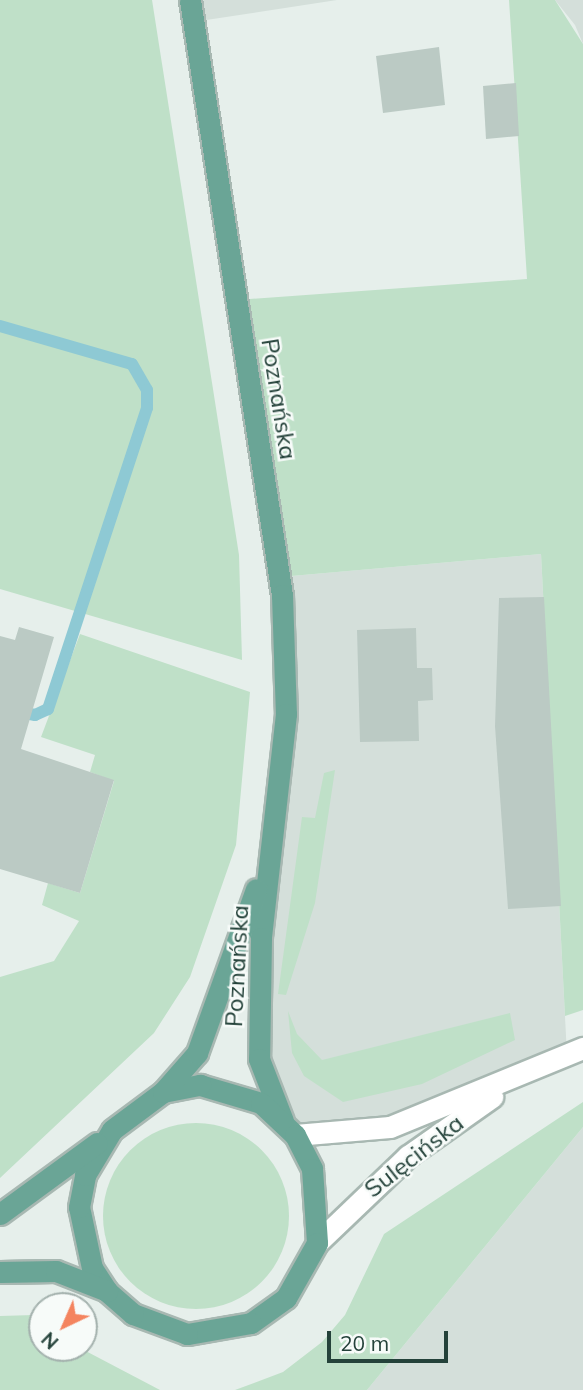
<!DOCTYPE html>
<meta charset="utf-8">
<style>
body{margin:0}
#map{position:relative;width:583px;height:1390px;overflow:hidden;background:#e6efeb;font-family:Mulish,sans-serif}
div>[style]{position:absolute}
.built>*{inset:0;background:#d4dfda}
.green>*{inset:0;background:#bfe0c8}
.round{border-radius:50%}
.stream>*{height:12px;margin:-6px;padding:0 6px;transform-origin:6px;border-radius:6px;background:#8ec9d4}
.building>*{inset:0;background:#bbcac4}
.roads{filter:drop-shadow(2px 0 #a8b8b2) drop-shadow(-2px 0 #a8b8b2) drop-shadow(0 2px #a8b8b2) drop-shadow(0 -2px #a8b8b2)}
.minor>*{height:21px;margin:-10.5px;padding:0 10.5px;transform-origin:10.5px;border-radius:10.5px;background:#fff}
.major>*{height:21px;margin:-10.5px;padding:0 10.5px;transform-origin:10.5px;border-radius:10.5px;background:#6aa596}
span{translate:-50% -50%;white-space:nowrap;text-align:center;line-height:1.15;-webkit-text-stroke:5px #f7fbf9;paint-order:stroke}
.street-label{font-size:24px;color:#24423a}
.north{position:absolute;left:28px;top:1292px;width:70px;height:70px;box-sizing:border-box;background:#f7fbf9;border:2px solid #a3b1ad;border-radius:50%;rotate:224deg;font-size:19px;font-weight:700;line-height:28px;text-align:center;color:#24423a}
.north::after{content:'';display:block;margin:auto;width:24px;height:32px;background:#f4845f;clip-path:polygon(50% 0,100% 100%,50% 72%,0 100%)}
.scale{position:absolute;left:327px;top:1331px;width:121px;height:32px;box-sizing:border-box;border:4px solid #24423a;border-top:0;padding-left:9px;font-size:21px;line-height:24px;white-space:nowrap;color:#24423a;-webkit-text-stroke:5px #f7fbf9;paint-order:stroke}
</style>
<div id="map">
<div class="built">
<i style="clip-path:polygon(190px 0,337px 0,193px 22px)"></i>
<i style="clip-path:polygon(555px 0,583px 0,583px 44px,575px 25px)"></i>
<i style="clip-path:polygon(541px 554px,567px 1055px,390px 1127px,295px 1135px,259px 1059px,278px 809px,280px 577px)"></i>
<i style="clip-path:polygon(583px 1127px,583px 1390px,367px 1390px)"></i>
</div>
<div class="green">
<i style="clip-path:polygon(0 0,152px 0,239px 555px,242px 660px,0 589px)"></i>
<i style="clip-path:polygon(509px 0,555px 0,583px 44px,583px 1010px,565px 1016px,541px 554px,280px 577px,237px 300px,527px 279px)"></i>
<i style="clip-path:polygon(80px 634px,250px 692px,236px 845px,190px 977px,154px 1033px,0 1178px,0 977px,54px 961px,79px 921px,42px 905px,48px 883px,80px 893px,114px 781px,90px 772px,95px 755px,41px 737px)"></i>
<i style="clip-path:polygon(335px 770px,315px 903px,286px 995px,278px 994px,302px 817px,315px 818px,324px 773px)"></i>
<i style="clip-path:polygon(288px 1011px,297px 1034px,322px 1060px,510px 1013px,515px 1040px,422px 1084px,343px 1102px,304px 1076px,292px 1053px)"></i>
<i style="clip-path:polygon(583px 1102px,583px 1127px,367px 1390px,235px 1390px,283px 1372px,322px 1342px,345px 1315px,384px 1234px)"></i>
<i class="round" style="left:103px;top:1123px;width:186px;height:186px"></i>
<i style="clip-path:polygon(34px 1315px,42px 1317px,42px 1348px,80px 1348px,160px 1390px,0 1390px,0 1316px)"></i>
</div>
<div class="stream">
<i style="left:0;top:326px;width:137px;rotate:16.1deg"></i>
<i style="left:132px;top:364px;width:30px;rotate:60deg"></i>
<i style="left:147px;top:390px;width:18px;rotate:90deg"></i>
<i style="left:147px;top:408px;width:317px;rotate:108.2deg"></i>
<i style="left:48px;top:709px;width:14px;rotate:155deg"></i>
<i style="left:35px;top:715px;width:36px;rotate:-169deg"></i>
</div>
<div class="building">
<i style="clip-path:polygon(439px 47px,445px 105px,383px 113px,376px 56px)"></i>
<i style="clip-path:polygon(516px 83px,519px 136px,486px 139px,483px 86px)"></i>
<i style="clip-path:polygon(544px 597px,561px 906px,508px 909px,495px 726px,499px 598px)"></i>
<i style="clip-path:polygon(19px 627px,54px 637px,21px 749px,114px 780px,80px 893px,0 869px,0 636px,15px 640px)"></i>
<i style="clip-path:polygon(416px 628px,417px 668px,432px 668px,433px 700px,418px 701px,419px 741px,360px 742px,357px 630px)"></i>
</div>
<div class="roads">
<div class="minor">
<i style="left:295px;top:1135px;width:95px;rotate:-4.8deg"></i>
<i style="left:390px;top:1127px;width:209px;rotate:-22.3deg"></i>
<i style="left:317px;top:1243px;width:126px;rotate:-43.7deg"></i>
<i style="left:408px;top:1156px;width:103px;rotate:-35.1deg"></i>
</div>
<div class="major">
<i style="left:190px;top:0;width:602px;rotate:81.21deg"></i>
<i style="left:282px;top:595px;width:119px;rotate:88.1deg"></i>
<i style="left:286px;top:714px;width:225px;rotate:96.4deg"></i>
<i style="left:261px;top:938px;width:121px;rotate:90.9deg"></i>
<i style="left:259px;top:1059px;width:66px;rotate:68.8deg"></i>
<i style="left:200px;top:1085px;width:64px;rotate:16.4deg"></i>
<i style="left:261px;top:1103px;width:47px;rotate:43.3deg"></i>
<i style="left:295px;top:1135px;width:38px;rotate:63deg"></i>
<i style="left:312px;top:1169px;width:74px;rotate:86.1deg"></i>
<i style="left:317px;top:1243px;width:63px;rotate:119.4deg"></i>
<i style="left:286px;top:1298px;width:43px;rotate:144.5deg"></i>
<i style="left:251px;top:1323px;width:65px;rotate:170.2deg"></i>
<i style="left:187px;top:1334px;width:58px;rotate:-159.7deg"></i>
<i style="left:133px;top:1314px;width:35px;rotate:-139deg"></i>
<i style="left:107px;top:1291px;width:27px;rotate:-123deg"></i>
<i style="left:92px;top:1268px;width:62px;rotate:-102deg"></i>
<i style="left:79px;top:1207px;width:33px;rotate:-79deg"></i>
<i style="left:85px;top:1175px;width:52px;rotate:-59deg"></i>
<i style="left:112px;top:1130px;width:64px;rotate:-36.7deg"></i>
<i style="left:163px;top:1092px;width:38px;rotate:-11deg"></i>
<i style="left:163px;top:1092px;width:52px;rotate:-48.9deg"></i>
<i style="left:197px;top:1053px;width:174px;rotate:-70.2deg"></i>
<i style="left:0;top:1214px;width:120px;rotate:-36.2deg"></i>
<i style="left:0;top:1272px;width:56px;rotate:-1deg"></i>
<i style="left:56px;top:1271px;width:55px;rotate:21.4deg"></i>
</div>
</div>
<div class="street-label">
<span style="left:279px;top:399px;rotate:81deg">Poznańska</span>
<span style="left:237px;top:966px;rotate:-87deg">Poznańska</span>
<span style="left:414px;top:1156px;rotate:-38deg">Sulęcińska</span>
</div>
<div class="north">N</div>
<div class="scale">20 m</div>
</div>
